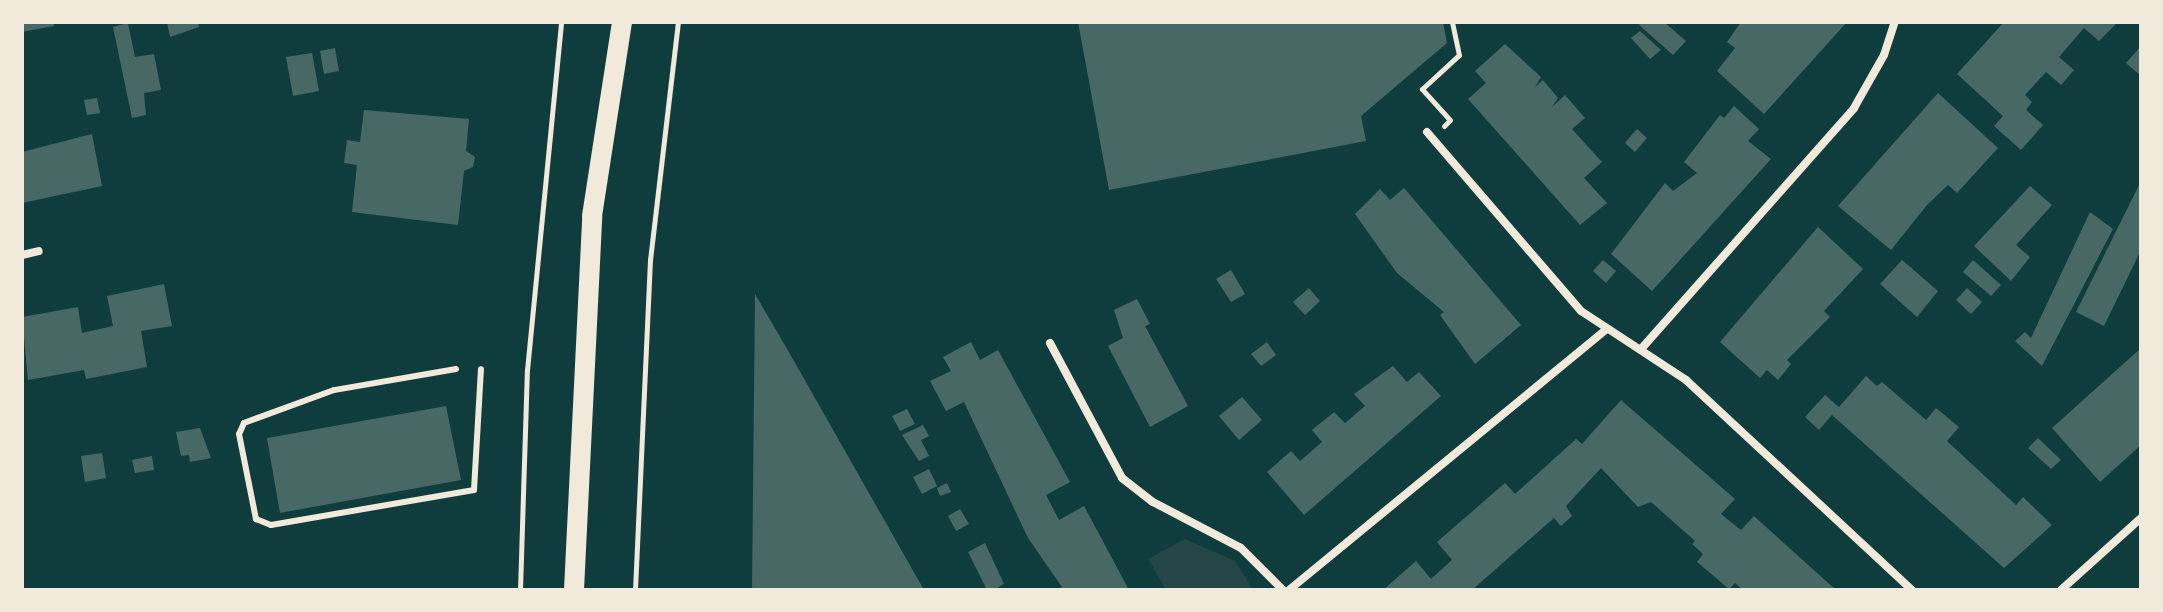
<!DOCTYPE html>
<style>
body{margin:0}
#map{position:relative;width:2163px;height:612px;overflow:hidden;background:#0f3d3e;font-family:"Alegreya Sans",sans-serif}
div>[style]{position:absolute}
.green>*{inset:0;background:#244646}
.building>*{inset:0;background:#486865}
.path>*{height:5px;margin:-2.5px;padding:0 2.5px;transform-origin:2.5px;border-radius:2.5px;background:#f1e9da}
.service>*{height:6px;margin:-3px;padding:0 3px;transform-origin:3px;border-radius:3px;background:#f1e9da}
.minor>*{height:8px;margin:-4px;padding:0 4px;transform-origin:4px;border-radius:4px;background:#f1e9da}
.primary>*{height:20px;margin:-10px;padding:0 10px;transform-origin:10px;border-radius:10px;background:#f1e9da}
span{translate:-50% -50%;white-space:nowrap;text-align:center;line-height:1.15;-webkit-text-stroke:8px #f1e9da;paint-order:stroke}
.frame{position:absolute;inset:0;border:24px solid #f1e9da;pointer-events:none}
</style>
<div id="map">
<div class="green">
<i style="clip-path:polygon(1185px 539px,1235px 561px,1253px 590px,1166px 590px,1148px 559px)"></i>
</div>
<div class="building">
<i style="clip-path:polygon(22px 22px,53px 22px,54px 26px,22px 32px)"></i>
<i style="clip-path:polygon(167px 22px,198px 22px,199px 27px,170px 37px)"></i>
<i style="clip-path:polygon(1078px 22px,1443px 22px,1447px 43px,1361px 116px,1366px 141px,1109px 190px)"></i>
<i style="clip-path:polygon(1642px 22px,1664px 22px,1686px 41px,1673px 55px,1639px 25px)"></i>
<i style="clip-path:polygon(1741px 22px,1753px 24px,1847px 22px,1764px 114px,1717px 71px,1735px 48px,1727px 42px)"></i>
<i style="clip-path:polygon(2004px 22px,2118px 22px,2099px 41px,2084px 28px,2059px 57px,2074px 70px,2061px 85px,2046px 72px,2025px 95px,2032px 102px,2026px 110px,2043px 125px,2021px 150px,1994px 126px,2003px 116px,1957px 74px)"></i>
<i style="clip-path:polygon(128px 23px,135px 57px,154px 54px,161px 90px,144px 93px,146px 115px,132px 118px,113px 27px)"></i>
<i style="clip-path:polygon(1640px 31px,1661px 50px,1650px 59px,1631px 38px)"></i>
<i style="clip-path:polygon(1505px 44px,1541px 77px,1535px 87px,1543px 80px,1558px 98px,1552px 107px,1565px 95px,1585px 118px,1572px 129px,1602px 162px,1584px 178px,1607px 203px,1580px 225px,1468px 99px,1486px 83px,1475px 71px)"></i>
<i style="clip-path:polygon(2141px 46px,2141px 76px,2126px 63px)"></i>
<i style="clip-path:polygon(335px 48px,339px 71px,324px 74px,320px 51px)"></i>
<i style="clip-path:polygon(312px 53px,319px 91px,293px 96px,286px 57px)"></i>
<i style="clip-path:polygon(1938px 93px,1998px 148px,1957px 193px,1948px 185px,1927px 205px,1891px 250px,1838px 206px)"></i>
<i style="clip-path:polygon(97px 98px,100px 113px,87px 115px,84px 100px)"></i>
<i style="clip-path:polygon(1734px 106px,1759px 129px,1748px 141px,1771px 159px,1652px 291px,1611px 254px,1665px 183px,1673px 191px,1697px 173px,1684px 162px,1720px 115px,1724px 118px)"></i>
<i style="clip-path:polygon(364px 110px,469px 119px,466px 151px,475px 157px,473px 167px,464px 171px,458px 225px,352px 212px,357px 165px,344px 163px,347px 140px,360px 142px)"></i>
<i style="clip-path:polygon(1637px 129px,1647px 138px,1635px 152px,1625px 143px)"></i>
<i style="clip-path:polygon(92px 134px,102px 186px,22px 203px,22px 152px)"></i>
<i style="clip-path:polygon(2141px 181px,2141px 250px,2104px 326px,2076px 312px)"></i>
<i style="clip-path:polygon(2030px 186px,2052px 205px,2016px 245px,2030px 257px,2011px 281px,1974px 246px)"></i>
<i style="clip-path:polygon(1404px 188px,1521px 325px,1475px 364px,1440px 315px,1444px 312px,1397px 273px,1355px 214px,1380px 189px,1390px 200px)"></i>
<i style="clip-path:polygon(2090px 212px,2113px 229px,2042px 366px,2015px 341px,2025px 332px,2031px 338px)"></i>
<i style="clip-path:polygon(1818px 227px,1863px 269px,1824px 311px,1830px 317px,1787px 360px,1791px 364px,1778px 380px,1767px 370px,1760px 378px,1720px 342px)"></i>
<i style="clip-path:polygon(1603px 260px,1616px 271px,1606px 283px,1593px 271px)"></i>
<i style="clip-path:polygon(1902px 260px,1938px 291px,1917px 317px,1880px 284px)"></i>
<i style="clip-path:polygon(1973px 260px,2001px 285px,1991px 296px,1963px 272px)"></i>
<i style="clip-path:polygon(1231px 270px,1245px 294px,1231px 302px,1216px 279px)"></i>
<i style="clip-path:polygon(164px 284px,172px 326px,141px 331px,147px 367px,86px 379px,84px 370px,28px 380px,22px 317px,78px 307px,82px 333px,113px 326px,107px 296px)"></i>
<i style="clip-path:polygon(1309px 288px,1320px 301px,1305px 315px,1293px 302px)"></i>
<i style="clip-path:polygon(1967px 288px,1982px 302px,1971px 314px,1956px 300px)"></i>
<i style="clip-path:polygon(755px 294px,790px 354px,924px 590px,752px 590px)"></i>
<i style="clip-path:polygon(1137px 299px,1150px 324px,1145px 326px,1188px 406px,1150px 427px,1108px 346px,1123px 338px,1114px 310px)"></i>
<i style="clip-path:polygon(971px 342px,980px 360px,998px 350px,1070px 482px,1046px 495px,1059px 520px,1084px 506px,1129px 590px,1057px 590px,1062px 587px,1028px 538px,964px 402px,946px 411px,930px 381px,951px 371px,943px 357px)"></i>
<i style="clip-path:polygon(1267px 342px,1276px 355px,1261px 366px,1251px 354px)"></i>
<i style="clip-path:polygon(2141px 348px,2141px 445px,2100px 482px,2052px 428px)"></i>
<i style="clip-path:polygon(1393px 366px,1407px 382px,1419px 372px,1441px 396px,1304px 515px,1267px 472px,1291px 451px,1300px 461px,1322px 442px,1312px 430px,1334px 412px,1345px 423px,1365px 406px,1354px 394px)"></i>
<i style="clip-path:polygon(1866px 376px,1877px 386px,1882px 382px,1926px 420px,1936px 408px,1959px 427px,1947px 441px,2016px 505px,2023px 497px,2052px 525px,2004px 568px,1832px 415px,1819px 430px,1805px 417px,1825px 395px,1839px 407px)"></i>
<i style="clip-path:polygon(1242px 397px,1262px 420px,1239px 440px,1219px 416px)"></i>
<i style="clip-path:polygon(1621px 400px,1735px 499px,1721px 514px,1741px 530px,1754px 516px,1836px 590px,1743px 590px,1735px 583px,1729px 589px,1697px 562px,1703px 554px,1692px 544px,1695px 541px,1651px 502px,1638px 507px,1601px 468px,1566px 506px,1572px 516px,1561px 526px,1554px 518px,1472px 590px,1383px 590px,1416px 561px,1431px 579px,1452px 560px,1437px 542px,1505px 483px,1515px 494px,1576px 439px,1582px 444px)"></i>
<i style="clip-path:polygon(446px 406px,461px 480px,280px 513px,267px 438px)"></i>
<i style="clip-path:polygon(907px 409px,915px 424px,900px 431px,892px 416px)"></i>
<i style="clip-path:polygon(923px 425px,929px 436px,921px 440px,929px 456px,919px 461px,902px 435px)"></i>
<i style="clip-path:polygon(200px 428px,211px 458px,190px 462px,189px 455px,181px 456px,176px 432px)"></i>
<i style="clip-path:polygon(2038px 438px,2061px 460px,2051px 469px,2028px 448px)"></i>
<i style="clip-path:polygon(102px 453px,106px 478px,85px 482px,81px 456px)"></i>
<i style="clip-path:polygon(152px 456px,154px 470px,135px 473px,132px 460px)"></i>
<i style="clip-path:polygon(929px 469px,937px 486px,922px 494px,913px 477px)"></i>
<i style="clip-path:polygon(947px 483px,951px 492px,940px 496px,937px 488px)"></i>
<i style="clip-path:polygon(960px 509px,969px 524px,956px 531px,948px 516px)"></i>
<i style="clip-path:polygon(985px 543px,1004px 584px,993px 590px,987px 590px,968px 552px)"></i>
</div>
<div class="path">
<i style="left:1444px;top:126px;width:8px;rotate:-45deg"></i>
<i style="left:1450px;top:120px;width:42px;rotate:-132.1deg"></i>
<i style="left:1422px;top:89px;width:50px;rotate:-42.6deg"></i>
<i style="left:1459px;top:55px;width:34px;rotate:-102deg"></i>
<i style="left:520px;top:590px;width:220px;rotate:-88.2deg"></i>
<i style="left:527px;top:370px;width:350px;rotate:-84.4deg"></i>
<i style="left:635px;top:590px;width:330px;rotate:-87.4deg"></i>
<i style="left:650px;top:260px;width:240px;rotate:-83.3deg"></i>
</div>
<div class="service">
<i style="left:456px;top:369px;width:124px;rotate:170.2deg"></i>
<i style="left:334px;top:390px;width:96px;rotate:159.9deg"></i>
<i style="left:244px;top:423px;width:12px;rotate:114deg"></i>
<i style="left:239px;top:434px;width:87px;rotate:78.7deg"></i>
<i style="left:256px;top:519px;width:16px;rotate:22deg"></i>
<i style="left:271px;top:525px;width:206px;rotate:-9.8deg"></i>
<i style="left:474px;top:490px;width:121px;rotate:-86.7deg"></i>
</div>
<div class="minor">
<i style="left:1427px;top:132px;width:236px;rotate:49.3deg"></i>
<i style="left:1581px;top:311px;width:126px;rotate:33.3deg"></i>
<i style="left:1686px;top:380px;width:309px;rotate:42.9deg"></i>
<i style="left:22px;top:255px;width:17px;rotate:-13deg"></i>
<i style="left:1050px;top:343px;width:153px;rotate:61.9deg"></i>
<i style="left:1122px;top:478px;width:39px;rotate:38deg"></i>
<i style="left:1153px;top:502px;width:99px;rotate:27.6deg"></i>
<i style="left:1241px;top:548px;width:59px;rotate:45deg"></i>
<i style="left:1642px;top:348px;width:320px;rotate:-48.5deg"></i>
<i style="left:1854px;top:108px;width:61px;rotate:-60.5deg"></i>
<i style="left:1884px;top:55px;width:35px;rotate:-72deg"></i>
<i style="left:1289px;top:590px;width:410px;rotate:-39.4deg"></i>
<i style="left:2061px;top:590px;width:108px;rotate:-42deg"></i>
</div>
<div class="primary">
<i style="left:574px;top:590px;width:374px;rotate:-87.2deg"></i>
<i style="left:592px;top:216px;width:196px;rotate:-81.2deg"></i>
</div>
<div class="frame"></div>
</div>
